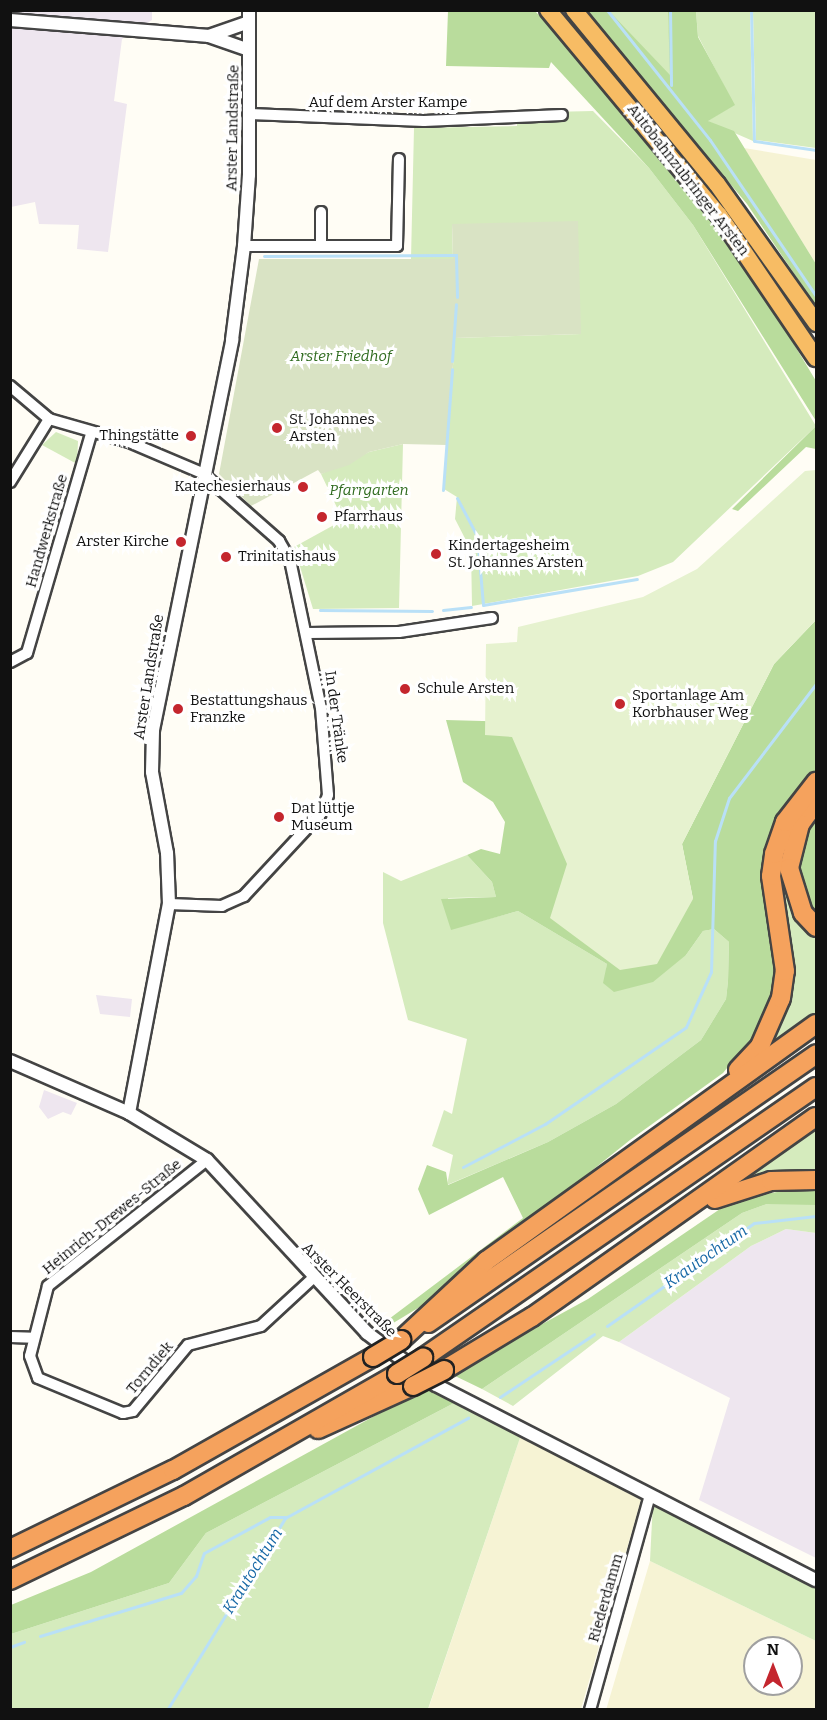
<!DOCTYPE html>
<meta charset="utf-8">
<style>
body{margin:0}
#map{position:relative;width:827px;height:1720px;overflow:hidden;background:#fffdf5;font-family:Bitter,serif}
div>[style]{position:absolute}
.industrial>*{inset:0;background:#eee6ef}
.farmland>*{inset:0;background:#f6f3d4}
.green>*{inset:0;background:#d5ebbd}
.forest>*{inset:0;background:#b9dc9c}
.cemetery>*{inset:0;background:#d9e3c4}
.pitch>*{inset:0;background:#e6f2cf}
.stream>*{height:3px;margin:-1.5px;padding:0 1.5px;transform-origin:1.5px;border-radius:1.5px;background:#b9e0f7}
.roads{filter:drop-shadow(2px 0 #444) drop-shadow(-2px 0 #444) drop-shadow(0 2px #444) drop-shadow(0 -2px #444)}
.minor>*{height:10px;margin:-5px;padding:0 5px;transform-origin:5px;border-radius:5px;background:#fff}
.tertiary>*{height:12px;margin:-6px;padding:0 6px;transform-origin:6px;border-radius:6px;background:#fff}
.trunk>*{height:16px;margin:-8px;padding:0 8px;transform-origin:8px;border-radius:8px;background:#f7bc64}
.motorway>*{height:18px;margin:-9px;padding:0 9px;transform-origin:9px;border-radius:9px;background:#f5a25d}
.bridges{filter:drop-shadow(2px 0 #222) drop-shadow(-2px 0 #222) drop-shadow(0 2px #222) drop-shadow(0 -2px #222)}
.motorway-bridge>*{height:18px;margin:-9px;padding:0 9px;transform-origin:9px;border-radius:9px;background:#f5a25d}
.dots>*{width:16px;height:16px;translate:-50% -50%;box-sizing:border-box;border:3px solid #fff;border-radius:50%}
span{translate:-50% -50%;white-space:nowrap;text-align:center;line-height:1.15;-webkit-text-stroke:6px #fff;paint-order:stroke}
.street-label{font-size:15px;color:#111}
.park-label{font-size:15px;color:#2f6b1f;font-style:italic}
.poi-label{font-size:15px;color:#111}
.left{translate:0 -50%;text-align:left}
.right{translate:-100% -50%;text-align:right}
.water-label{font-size:16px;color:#1768a6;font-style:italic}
.frame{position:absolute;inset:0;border:12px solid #111;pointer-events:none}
.north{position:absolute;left:743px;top:1636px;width:60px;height:60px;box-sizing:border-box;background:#fff;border:2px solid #a0a0a0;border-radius:50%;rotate:0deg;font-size:16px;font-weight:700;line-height:24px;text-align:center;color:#111}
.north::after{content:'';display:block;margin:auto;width:21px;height:27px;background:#c4262e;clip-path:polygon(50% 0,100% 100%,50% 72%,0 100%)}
</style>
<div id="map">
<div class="industrial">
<i style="clip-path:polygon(11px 11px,152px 11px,152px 20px,122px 39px,114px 101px,127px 104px,108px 252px,77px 249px,79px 225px,39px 224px,35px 202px,11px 207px)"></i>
<i style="clip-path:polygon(96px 995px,132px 999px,130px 1017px,100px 1014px)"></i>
<i style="clip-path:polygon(44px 1090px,77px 1103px,71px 1115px,63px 1112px,48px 1119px,39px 1107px)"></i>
<i style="clip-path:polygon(786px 1229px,816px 1233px,816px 1558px,699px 1500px,730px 1398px,619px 1342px,751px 1246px)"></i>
</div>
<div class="farmland">
<i style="clip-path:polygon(744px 148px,816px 160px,816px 264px,786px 216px)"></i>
<i style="clip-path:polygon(521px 1435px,641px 1500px,581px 1709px,428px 1710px)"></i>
<i style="clip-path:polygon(evenodd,650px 1561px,816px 1641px,816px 1709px,606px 1710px,650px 1561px,755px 1648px,791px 1648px,791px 1684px,755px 1684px,755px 1648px)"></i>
</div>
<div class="green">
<i style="clip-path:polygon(609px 11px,668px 11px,671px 76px,663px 73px)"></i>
<i style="clip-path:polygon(696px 11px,750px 11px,753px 141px,707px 121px,734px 105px,698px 36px)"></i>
<i style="clip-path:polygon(753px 11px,816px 11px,816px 148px,756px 140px)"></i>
<i style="clip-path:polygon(593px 111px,649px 168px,693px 225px,816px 426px,673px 562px,638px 576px,472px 606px,471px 550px,455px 519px,457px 497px,444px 489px,455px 338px,581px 334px,452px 225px,453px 259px,411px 259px,414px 128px,517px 126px,517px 119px,549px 112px)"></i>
<i style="clip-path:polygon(56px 432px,78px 441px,77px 464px,42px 445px)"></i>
<i style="clip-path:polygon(403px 444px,399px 608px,313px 609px,294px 547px,343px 520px,321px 474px,369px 452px)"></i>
<i style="clip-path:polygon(787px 847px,816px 934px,816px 1018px,756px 1060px,780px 857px)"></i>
<i style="clip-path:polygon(467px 855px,492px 882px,496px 897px,448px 898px,451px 929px,518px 911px,607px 964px,605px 980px,686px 955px,703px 931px,714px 929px,729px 942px,728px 981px,726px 999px,701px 1040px,616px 1104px,548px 1142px,447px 1185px,453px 1155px,432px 1146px,444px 1110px,452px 1114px,467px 1039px,408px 1020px,383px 923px,383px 872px,401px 881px)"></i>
<i style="clip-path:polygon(816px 1130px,816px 1175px,735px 1181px,785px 1146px)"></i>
<i style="clip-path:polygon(799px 1202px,816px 1205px,816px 1233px,786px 1229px,751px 1246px,619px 1342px,603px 1336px,513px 1406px,482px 1389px,742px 1213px,767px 1204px)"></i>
<i style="clip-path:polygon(456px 1402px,521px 1435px,428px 1709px,11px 1710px,11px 1634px,169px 1583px,206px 1533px)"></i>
<i style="clip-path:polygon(653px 1501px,816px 1585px,816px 1641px,650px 1561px)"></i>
</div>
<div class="forest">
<i style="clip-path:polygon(448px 11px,535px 11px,588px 67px,719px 232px,774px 311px,816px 381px,816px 421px,693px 225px,649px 168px,551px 62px,549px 68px,446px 66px)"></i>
<i style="clip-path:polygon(586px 11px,609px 11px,670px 75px,668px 11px,696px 11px,698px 37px,735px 105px,708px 121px,734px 131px,816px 264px,816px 306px,747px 204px)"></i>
<i style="clip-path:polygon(816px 426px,816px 449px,806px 447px,738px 511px,732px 509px)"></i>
<i style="clip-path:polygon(816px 620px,816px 771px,783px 810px,770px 841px,777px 971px,764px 1023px,723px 1073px,630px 1140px,428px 1302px,385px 1328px,381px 1325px,523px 1218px,503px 1177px,429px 1215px,418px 1189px,427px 1165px,446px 1172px,448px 1185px,548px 1142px,616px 1104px,701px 1040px,726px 999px,728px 981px,729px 942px,714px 929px,703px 931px,686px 955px,653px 982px,614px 992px,603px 983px,607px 964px,518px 911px,451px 930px,441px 899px,496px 897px,492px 882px,467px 855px,481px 849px,500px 854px,505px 822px,493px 802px,463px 782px,446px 720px,519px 722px,693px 899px,682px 844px,774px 664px)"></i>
<i style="clip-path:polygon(816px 817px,816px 912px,806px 897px,799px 868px,802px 846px)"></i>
<i style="clip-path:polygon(804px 1188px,816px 1190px,816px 1205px,767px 1204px,742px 1213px,482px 1389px,451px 1374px,588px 1299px,720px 1209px,750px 1196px)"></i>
<i style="clip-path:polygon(429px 1386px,456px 1402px,206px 1533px,169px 1583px,11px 1634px,11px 1605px,91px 1572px)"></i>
</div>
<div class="cemetery">
<i style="clip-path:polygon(578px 221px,581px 334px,455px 338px,447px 445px,403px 444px,369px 452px,349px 465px,321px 474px,318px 470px,251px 506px,219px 474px,259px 259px,453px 259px,452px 224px)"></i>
</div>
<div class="pitch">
<i style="clip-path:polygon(816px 470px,816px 620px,774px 664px,682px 844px,693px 899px,657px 964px,620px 970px,550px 918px,567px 864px,512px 737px,485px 735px,486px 644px,517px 642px,518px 627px,643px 597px,697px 569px,805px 471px)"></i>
</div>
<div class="stream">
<i style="left:607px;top:10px;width:166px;rotate:51.6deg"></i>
<i style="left:710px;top:140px;width:189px;rotate:55.8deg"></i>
<i style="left:670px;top:10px;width:75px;rotate:89.2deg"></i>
<i style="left:751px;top:10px;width:131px;rotate:88.7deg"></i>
<i style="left:755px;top:141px;width:62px;rotate:8.4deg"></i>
<i style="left:264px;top:256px;width:192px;rotate:-0.3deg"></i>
<i style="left:456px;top:255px;width:42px;rotate:88.6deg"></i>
<i style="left:452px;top:361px;width:57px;rotate:-86deg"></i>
<i style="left:443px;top:490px;width:121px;rotate:-85.7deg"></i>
<i style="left:457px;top:498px;width:43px;rotate:62.2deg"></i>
<i style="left:477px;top:536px;width:69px;rotate:85deg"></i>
<i style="left:483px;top:605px;width:156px;rotate:-9.6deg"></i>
<i style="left:320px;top:610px;width:112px;rotate:0.5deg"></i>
<i style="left:443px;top:610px;width:28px;rotate:-6deg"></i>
<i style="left:463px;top:1167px;width:93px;rotate:-27.7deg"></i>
<i style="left:545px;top:1124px;width:171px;rotate:-34.5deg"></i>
<i style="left:686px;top:1027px;width:60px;rotate:-65.6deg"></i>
<i style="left:711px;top:972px;width:131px;rotate:-88.3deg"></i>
<i style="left:715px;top:841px;width:45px;rotate:-72deg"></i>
<i style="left:729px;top:798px;width:143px;rotate:-52.7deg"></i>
<i style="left:607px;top:1326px;width:179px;rotate:-35deg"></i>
<i style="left:754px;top:1223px;width:62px;rotate:-6.4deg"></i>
<i style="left:500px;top:1397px;width:113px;rotate:-33.8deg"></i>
<i style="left:40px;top:1636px;width:147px;rotate:-17deg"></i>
<i style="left:181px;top:1593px;width:23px;rotate:-49deg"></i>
<i style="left:196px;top:1576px;width:24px;rotate:-71deg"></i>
<i style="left:204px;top:1553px;width:75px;rotate:-28.6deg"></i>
<i style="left:270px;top:1517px;width:16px"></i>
<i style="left:10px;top:1647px;width:15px;rotate:-20deg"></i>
<i style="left:167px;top:1710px;width:225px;rotate:-58.4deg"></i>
<i style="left:285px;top:1518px;width:209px;rotate:-28.7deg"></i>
</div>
<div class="roads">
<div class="minor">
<i style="left:250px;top:114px;width:174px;rotate:2.3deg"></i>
<i style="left:424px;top:121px;width:138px;rotate:-2.5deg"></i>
<i style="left:244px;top:246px;width:153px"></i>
<i style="left:397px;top:246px;width:87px;rotate:-88.7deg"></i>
<i style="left:321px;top:246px;width:34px;rotate:-90deg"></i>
<i style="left:10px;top:386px;width:51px;rotate:40.2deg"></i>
<i style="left:49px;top:419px;width:83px;rotate:16deg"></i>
<i style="left:129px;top:442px;width:79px;rotate:23deg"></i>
<i style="left:202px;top:473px;width:103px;rotate:41.4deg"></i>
<i style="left:279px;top:541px;width:22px;rotate:60deg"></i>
<i style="left:290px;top:560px;width:151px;rotate:78.2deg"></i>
<i style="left:321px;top:708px;width:87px;rotate:85.4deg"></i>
<i style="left:328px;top:795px;width:18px;rotate:109deg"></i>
<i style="left:322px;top:812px;width:115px;rotate:132.9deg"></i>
<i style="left:244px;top:896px;width:24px;rotate:156deg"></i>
<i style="left:222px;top:906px;width:53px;rotate:-177.8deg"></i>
<i style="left:10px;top:482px;width:74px;rotate:-58.2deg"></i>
<i style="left:308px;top:633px;width:91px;rotate:-0.6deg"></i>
<i style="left:399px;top:632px;width:94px;rotate:-8.6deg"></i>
<i style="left:10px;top:662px;width:19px;rotate:-28deg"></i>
<i style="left:27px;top:653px;width:228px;rotate:-73.7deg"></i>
<i style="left:207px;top:1160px;width:203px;rotate:141.6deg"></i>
<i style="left:48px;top:1286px;width:72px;rotate:104.4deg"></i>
<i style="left:30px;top:1356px;width:23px;rotate:70deg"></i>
<i style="left:38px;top:1378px;width:92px;rotate:22.4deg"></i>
<i style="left:123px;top:1413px;width:10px;rotate:-11deg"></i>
<i style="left:133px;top:1411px;width:86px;rotate:-50.2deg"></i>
<i style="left:188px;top:1345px;width:75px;rotate:-14.6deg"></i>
<i style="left:261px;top:1326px;width:71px;rotate:-42.7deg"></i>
<i style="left:10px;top:1337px;width:23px;rotate:2deg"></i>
<i style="left:590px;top:1710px;width:223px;rotate:-74.4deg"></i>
</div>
<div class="tertiary">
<i style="left:10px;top:20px;width:200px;rotate:4.6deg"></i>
<i style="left:209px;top:36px;width:42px;rotate:19.3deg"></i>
<i style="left:209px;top:36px;width:42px;rotate:-19.3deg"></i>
<i style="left:10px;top:1061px;width:130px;rotate:23.6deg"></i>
<i style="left:129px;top:1113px;width:91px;rotate:31.1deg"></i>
<i style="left:207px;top:1160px;width:236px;rotate:47.2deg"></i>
<i style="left:367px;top:1333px;width:86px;rotate:37deg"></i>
<i style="left:436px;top:1385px;width:427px;rotate:27.2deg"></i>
<i style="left:129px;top:1113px;width:213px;rotate:-79.2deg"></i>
<i style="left:169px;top:904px;width:51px;rotate:-92.2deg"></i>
<i style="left:167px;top:853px;width:82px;rotate:-100.5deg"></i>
<i style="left:152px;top:772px;width:42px;rotate:-88.6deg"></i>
<i style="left:153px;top:730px;width:398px;rotate:-78.5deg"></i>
<i style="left:232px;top:340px;width:95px;rotate:-82.7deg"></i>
<i style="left:244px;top:246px;width:71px;rotate:-86deg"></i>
<i style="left:249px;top:175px;width:165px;rotate:-90deg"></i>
</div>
<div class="trunk">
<i style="left:548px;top:10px;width:267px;rotate:50.2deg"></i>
<i style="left:719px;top:215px;width:173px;rotate:55.9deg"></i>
<i style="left:574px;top:10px;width:225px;rotate:50.6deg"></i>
<i style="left:717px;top:184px;width:171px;rotate:54.5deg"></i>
</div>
<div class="motorway">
<i style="left:816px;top:802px;width:27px;rotate:126deg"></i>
<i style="left:800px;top:824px;width:45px;rotate:104deg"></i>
<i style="left:789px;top:868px;width:47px;rotate:72.7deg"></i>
<i style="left:803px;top:913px;width:19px;rotate:47deg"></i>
<i style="left:738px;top:1070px;width:33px;rotate:-47deg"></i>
<i style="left:760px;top:1046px;width:52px;rotate:-66.4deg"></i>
<i style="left:781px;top:998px;width:27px;rotate:-82deg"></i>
<i style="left:785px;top:971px;width:96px;rotate:-98.4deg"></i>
<i style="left:771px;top:876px;width:22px;rotate:-82deg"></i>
<i style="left:774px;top:854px;width:34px;rotate:-71deg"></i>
<i style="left:785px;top:822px;width:51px;rotate:-52.2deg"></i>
<i style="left:715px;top:1199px;width:59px;rotate:-17.8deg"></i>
<i style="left:771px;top:1181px;width:45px;rotate:-1.3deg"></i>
<i style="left:428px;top:1323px;width:472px;rotate:-34.7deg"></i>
<i style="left:401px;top:1340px;width:116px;rotate:-42.9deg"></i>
<i style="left:486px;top:1261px;width:406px;rotate:-35.7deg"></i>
<i style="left:423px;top:1358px;width:477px;rotate:-34.6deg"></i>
<i style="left:444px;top:1370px;width:103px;rotate:-31.1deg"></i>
<i style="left:532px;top:1317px;width:347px;rotate:-35.2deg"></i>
<i style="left:318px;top:1429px;width:104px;rotate:-24.4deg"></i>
<i style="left:10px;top:1549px;width:181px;rotate:-25.9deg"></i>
<i style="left:173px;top:1470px;width:230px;rotate:-29.5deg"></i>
<i style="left:10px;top:1580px;width:193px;rotate:-25.8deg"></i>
<i style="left:184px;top:1496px;width:245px;rotate:-29.8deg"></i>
</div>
</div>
<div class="bridges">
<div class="motorway-bridge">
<i style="left:373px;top:1357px;width:33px;rotate:-31deg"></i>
<i style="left:397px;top:1374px;width:31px;rotate:-32deg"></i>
<i style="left:413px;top:1386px;width:35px;rotate:-27deg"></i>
</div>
</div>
<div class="dots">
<i style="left:277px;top:428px;background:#c4262e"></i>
<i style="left:191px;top:436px;background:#c4262e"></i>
<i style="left:303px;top:487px;background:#c4262e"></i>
<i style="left:322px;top:517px;background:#c4262e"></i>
<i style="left:181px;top:542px;background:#c4262e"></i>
<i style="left:436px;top:554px;background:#c4262e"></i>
<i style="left:226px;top:557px;background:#c4262e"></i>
<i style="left:405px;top:689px;background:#c4262e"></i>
<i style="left:620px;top:704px;background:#c4262e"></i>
<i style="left:178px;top:709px;background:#c4262e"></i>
<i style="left:279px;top:817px;background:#c4262e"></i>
</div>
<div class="street-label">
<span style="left:388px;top:103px">Auf dem Arster Kampe</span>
<span style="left:233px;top:128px;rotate:-89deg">Arster Landstraße</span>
<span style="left:688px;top:180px;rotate:52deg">Autobahnzubringer Arsten</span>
<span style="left:47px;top:531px;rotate:-74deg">Handwerkstraße</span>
<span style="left:149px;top:677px;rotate:-81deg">Arster Landstraße</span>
<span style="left:336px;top:717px;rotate:82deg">In der Tränke</span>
<span style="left:112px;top:1217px;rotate:-39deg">Heinrich-Drewes-Straße</span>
<span style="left:349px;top:1290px;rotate:45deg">Arster Heerstraße</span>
<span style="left:150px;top:1368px;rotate:-50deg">Torndiek</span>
<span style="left:606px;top:1598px;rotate:-74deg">Riederdamm</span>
</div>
<div class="park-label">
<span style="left:341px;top:357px">Arster Friedhof</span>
<span style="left:369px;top:491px">Pfarrgarten</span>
</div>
<div class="poi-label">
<span class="left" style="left:289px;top:428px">St. Johannes<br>Arsten</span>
<span class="right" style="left:179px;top:436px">Thingstätte</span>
<span class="right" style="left:291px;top:487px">Katechesierhaus</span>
<span class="left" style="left:334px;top:517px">Pfarrhaus</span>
<span class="right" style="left:169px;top:542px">Arster Kirche</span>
<span class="left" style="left:448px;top:554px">Kindertagesheim<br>St. Johannes Arsten</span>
<span class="left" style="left:238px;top:557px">Trinitatishaus</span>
<span class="left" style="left:417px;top:689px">Schule Arsten</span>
<span class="left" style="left:632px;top:704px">Sportanlage Am<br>Korbhauser Weg</span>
<span class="left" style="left:190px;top:709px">Bestattungshaus<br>Franzke</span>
<span class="left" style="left:291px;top:817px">Dat lüttje<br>Museum</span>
</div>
<div class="water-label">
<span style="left:706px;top:1257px;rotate:-35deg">Krautochtum</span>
<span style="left:253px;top:1571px;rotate:-58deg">Krautochtum</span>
</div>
<div class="frame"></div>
<div class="north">N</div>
</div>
